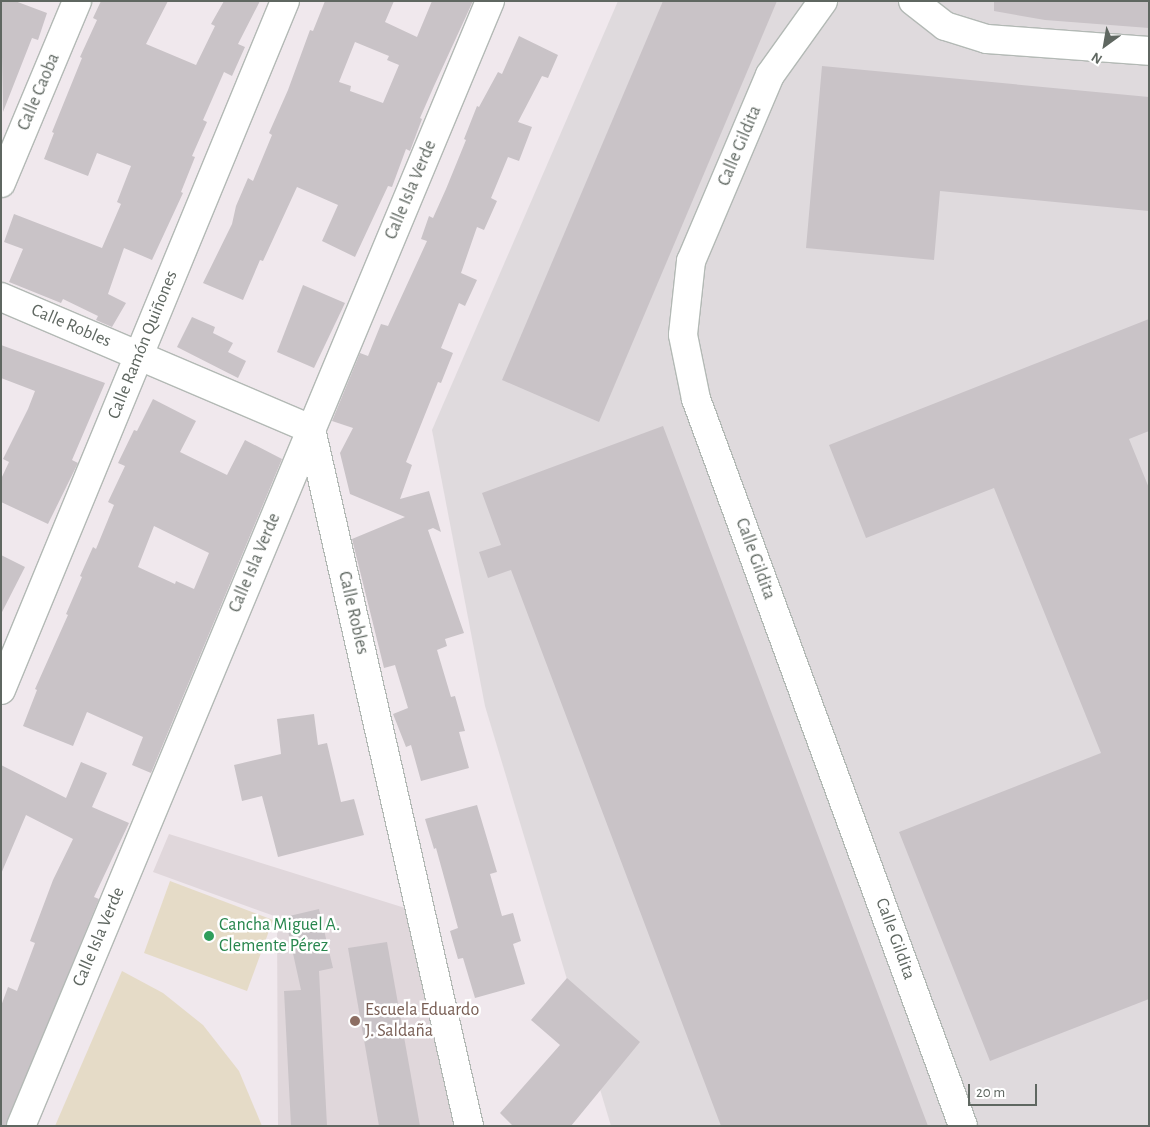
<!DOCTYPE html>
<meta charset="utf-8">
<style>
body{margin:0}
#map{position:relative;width:1150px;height:1127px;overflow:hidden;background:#f0e8ed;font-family:"Alegreya Sans",sans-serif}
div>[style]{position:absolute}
.industrial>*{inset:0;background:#dfdadd}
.education>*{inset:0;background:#e0d7db}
.green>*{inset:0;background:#e5dbc7}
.building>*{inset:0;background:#c9c3c7}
.roads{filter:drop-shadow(1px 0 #b3b9b5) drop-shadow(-1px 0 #b3b9b5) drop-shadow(0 1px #b3b9b5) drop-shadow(0 -1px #b3b9b5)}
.minor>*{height:28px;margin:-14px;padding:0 14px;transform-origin:14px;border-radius:14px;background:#fff}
.dots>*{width:14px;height:14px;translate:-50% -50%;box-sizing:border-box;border:2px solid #fff;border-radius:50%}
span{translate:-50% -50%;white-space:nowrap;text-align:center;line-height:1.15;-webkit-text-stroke:5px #fff;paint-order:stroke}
.street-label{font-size:18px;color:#5f6761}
.leisure-label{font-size:18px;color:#27864d}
.left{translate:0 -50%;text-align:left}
.education-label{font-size:18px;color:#785e54}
.frame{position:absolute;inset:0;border:2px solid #5f6761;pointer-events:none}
.north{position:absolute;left:1080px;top:20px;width:50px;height:50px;-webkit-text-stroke:4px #fff;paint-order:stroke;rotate:212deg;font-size:14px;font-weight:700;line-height:20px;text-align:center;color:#5f6761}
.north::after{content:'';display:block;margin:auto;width:18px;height:22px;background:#5f6761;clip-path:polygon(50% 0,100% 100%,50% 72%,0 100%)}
.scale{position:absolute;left:968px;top:1084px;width:69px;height:22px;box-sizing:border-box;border:2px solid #5f6761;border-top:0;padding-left:6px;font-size:15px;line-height:18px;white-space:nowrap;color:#5f6761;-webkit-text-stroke:4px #fff;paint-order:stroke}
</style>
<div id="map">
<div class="industrial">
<i style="clip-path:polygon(618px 1px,1149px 1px,1149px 1126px,611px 1126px,485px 706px,432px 430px)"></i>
</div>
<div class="education">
<i style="clip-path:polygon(169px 834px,405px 908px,456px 1126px,278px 1126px,277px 917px,153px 872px)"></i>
</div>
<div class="green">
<i style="clip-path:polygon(170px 881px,273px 920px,247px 991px,144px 953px)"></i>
<i style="clip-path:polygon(122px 971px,163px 993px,203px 1025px,239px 1071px,262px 1126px,55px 1126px)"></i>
</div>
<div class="building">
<i style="clip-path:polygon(1px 1px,15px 1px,47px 13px,38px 40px,32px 38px,3px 112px)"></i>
<i style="clip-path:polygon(101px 1px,168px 1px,146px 44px,196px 65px,215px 26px,211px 24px,224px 1px,260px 1px,238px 44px,245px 47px,232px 76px,224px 72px,203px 120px,207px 122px,192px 156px,195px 157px,181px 192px,183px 193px,152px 260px,124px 248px,108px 294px,126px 303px,112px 327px,96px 320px,98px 316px,63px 299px,61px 303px,9px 282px,23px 249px,4px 242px,14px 214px,102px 248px,121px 204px,117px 202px,131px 166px,97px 153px,88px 176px,44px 159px,54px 133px,52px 132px,82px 58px,80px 57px,97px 20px,93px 18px)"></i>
<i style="clip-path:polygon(evenodd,325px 1px,394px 1px,385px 22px,417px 37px,432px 1px,473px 1px,434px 86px,420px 118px,422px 119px,410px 151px,406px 149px,392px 187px,388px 186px,355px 257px,322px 241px,338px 205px,297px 187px,263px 261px,260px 260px,243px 300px,203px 283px,232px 224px,236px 206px,248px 178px,253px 181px,272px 135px,269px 133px,288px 90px,310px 30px,313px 31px,325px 1px,355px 42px,389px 56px,387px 60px,399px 65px,383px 103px,350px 91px,351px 86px,339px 82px,355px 42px)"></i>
<i style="clip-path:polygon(663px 1px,777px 1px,599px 422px,502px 380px)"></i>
<i style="clip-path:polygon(994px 1px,1149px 1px,1149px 28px,1045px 20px,994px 11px)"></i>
<i style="clip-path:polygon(519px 36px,558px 55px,548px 78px,542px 76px,518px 122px,532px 127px,519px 161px,508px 157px,491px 198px,497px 201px,484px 230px,477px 227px,461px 273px,477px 280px,465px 306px,459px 303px,441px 348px,453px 353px,441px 383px,438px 382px,406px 462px,412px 465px,400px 499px,429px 491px,441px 532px,433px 528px,428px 530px,464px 633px,445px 639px,447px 646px,437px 650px,451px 697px,455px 696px,465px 731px,459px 732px,469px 768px,421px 781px,411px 745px,406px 747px,393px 714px,408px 708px,395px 665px,384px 668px,352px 539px,405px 517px,350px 494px,340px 453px,353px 428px,332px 421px,360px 353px,368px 356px,381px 324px,388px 326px,427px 241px,421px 239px,429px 216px,433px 218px,446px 189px,466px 140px,464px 139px,477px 106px,479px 107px,498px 72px,502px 74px)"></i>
<i style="clip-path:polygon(822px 66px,1149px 97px,1149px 211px,940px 191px,934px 260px,806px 248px)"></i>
<i style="clip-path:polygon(303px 285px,345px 303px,314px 368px,277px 352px)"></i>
<i style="clip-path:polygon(192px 317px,215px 327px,213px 333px,233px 343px,228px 352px,246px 361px,238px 378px,177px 347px)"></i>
<i style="clip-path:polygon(1149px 319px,1149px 431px,1129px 439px,1149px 488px,1149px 999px,990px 1061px,899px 832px,1101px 753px,994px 488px,866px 538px,829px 445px)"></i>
<i style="clip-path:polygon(1px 345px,105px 383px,72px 460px,78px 463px,48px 524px,1px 502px,1px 479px,9px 462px,3px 459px,28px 409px,35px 391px,1px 378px)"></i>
<i style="clip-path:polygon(evenodd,153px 399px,196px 421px,180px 452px,227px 475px,245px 440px,282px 459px,151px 773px,132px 765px,143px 737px,87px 712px,73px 746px,23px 726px,37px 690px,35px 689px,68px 615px,66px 614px,82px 577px,80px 576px,93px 547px,96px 549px,114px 505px,108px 502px,125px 466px,118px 463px,134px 430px,137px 431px,153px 399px,154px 526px,209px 553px,194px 589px,176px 581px,175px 584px,138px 567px,154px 526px)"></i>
<i style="clip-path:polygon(663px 426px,928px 1126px,721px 1126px,511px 570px,488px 578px,479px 552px,501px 545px,482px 493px)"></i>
<i style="clip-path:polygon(1px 555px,25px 567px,1px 614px)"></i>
<i style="clip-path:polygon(314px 714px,318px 745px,327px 743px,341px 802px,354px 799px,364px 835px,278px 857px,262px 796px,242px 801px,234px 765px,281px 754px,277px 719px)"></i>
<i style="clip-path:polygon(81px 762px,107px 773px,92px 807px,129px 823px,94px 897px,99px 899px,6px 1126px,1px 1126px,1px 1006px,8px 987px,17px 991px,35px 943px,30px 941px,53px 880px,73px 839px,26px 815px,1px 874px,1px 765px,66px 798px)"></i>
<i style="clip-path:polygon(477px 805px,497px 872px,490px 874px,502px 916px,513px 913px,521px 941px,513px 944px,525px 984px,475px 998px,463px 958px,458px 959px,450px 931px,458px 928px,436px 848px,434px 849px,425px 819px)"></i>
<i style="clip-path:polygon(319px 909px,333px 968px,319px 971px,327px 1126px,291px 1126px,284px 991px,301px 990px,285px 917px)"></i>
<i style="clip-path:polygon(387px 942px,420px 1126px,379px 1126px,348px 948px)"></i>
<i style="clip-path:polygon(567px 978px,640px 1042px,571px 1126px,513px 1126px,500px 1113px,560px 1045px,531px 1020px)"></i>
</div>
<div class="roads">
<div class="minor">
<i style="left:823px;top:1px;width:91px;rotate:125.6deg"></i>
<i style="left:770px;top:75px;width:202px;rotate:113deg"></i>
<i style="left:691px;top:261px;width:74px;rotate:96.2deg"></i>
<i style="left:683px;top:335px;width:65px;rotate:78.5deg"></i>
<i style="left:696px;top:399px;width:774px;rotate:69.83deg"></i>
<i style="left:913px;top:1px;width:41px;rotate:38deg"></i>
<i style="left:945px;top:26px;width:44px;rotate:17.2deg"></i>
<i style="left:987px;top:39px;width:162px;rotate:4.2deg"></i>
<i style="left:1px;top:183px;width:197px;rotate:-67.3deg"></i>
<i style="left:1px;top:297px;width:337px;rotate:23.1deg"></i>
<i style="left:311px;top:429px;width:715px;rotate:77.23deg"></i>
<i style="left:1px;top:690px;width:745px;rotate:-67.6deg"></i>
<i style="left:21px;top:1126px;width:1219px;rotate:-67.37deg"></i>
</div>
</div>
<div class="dots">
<i style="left:209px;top:936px;background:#2e9e5b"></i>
<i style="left:355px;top:1021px;background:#8d6e63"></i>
</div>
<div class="street-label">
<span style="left:39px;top:92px;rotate:-67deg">Calle Caoba</span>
<span style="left:740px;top:146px;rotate:-67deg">Calle Gildita</span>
<span style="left:411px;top:190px;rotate:-67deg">Calle Isla Verde</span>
<span style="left:71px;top:326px;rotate:23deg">Calle Robles</span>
<span style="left:143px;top:345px;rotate:-68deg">Calle Ramón Quiñones</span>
<span style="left:755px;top:559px;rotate:70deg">Calle Gildita</span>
<span style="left:255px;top:563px;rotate:-67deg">Calle Isla Verde</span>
<span style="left:353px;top:613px;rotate:77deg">Calle Robles</span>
<span style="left:99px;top:937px;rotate:-67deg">Calle Isla Verde</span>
<span style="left:895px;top:939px;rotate:70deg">Calle Gildita</span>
</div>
<div class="leisure-label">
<span class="left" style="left:219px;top:936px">Cancha Miguel A.<br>Clemente Pérez</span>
</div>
<div class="education-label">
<span class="left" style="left:365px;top:1021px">Escuela Eduardo<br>J. Saldaña</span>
</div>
<div class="frame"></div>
<div class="north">N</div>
<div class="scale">20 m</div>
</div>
